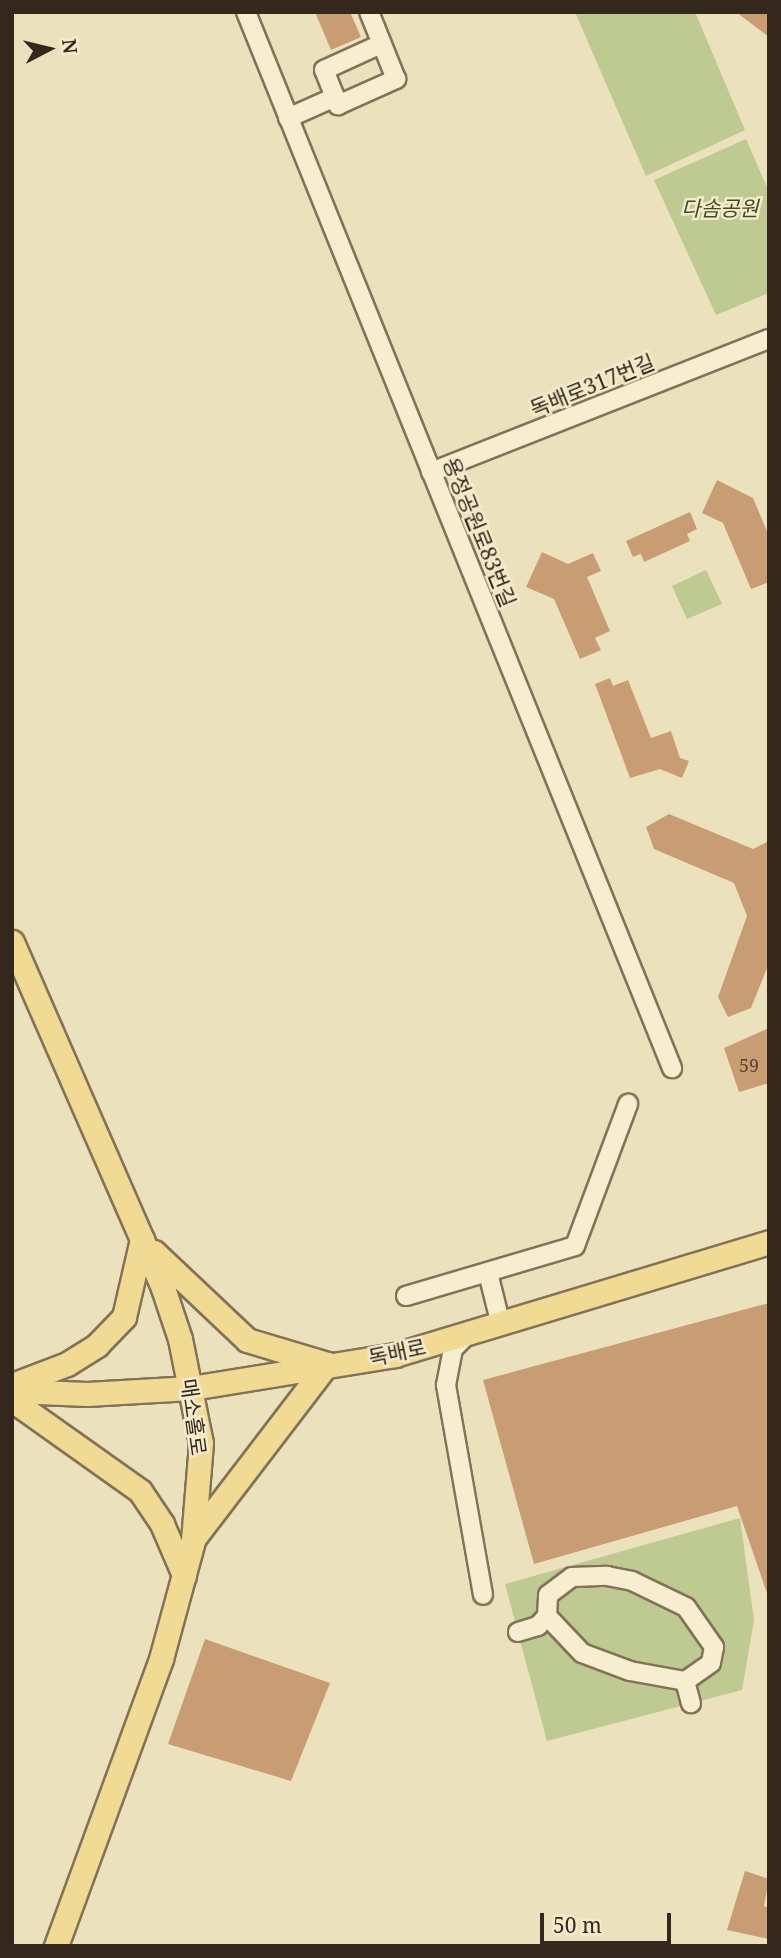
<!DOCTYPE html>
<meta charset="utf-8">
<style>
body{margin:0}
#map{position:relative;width:781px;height:1958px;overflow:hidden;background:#ece1bd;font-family:"Noto Serif","Noto Sans KR",serif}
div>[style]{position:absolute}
.green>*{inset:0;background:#bfc992}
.building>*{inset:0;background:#c99d74}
.roads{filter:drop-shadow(2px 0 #837257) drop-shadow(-2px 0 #837257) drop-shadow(0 2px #837257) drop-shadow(0 -2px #837257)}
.minor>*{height:18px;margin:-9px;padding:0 9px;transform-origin:9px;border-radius:9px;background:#f7eed0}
.major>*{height:23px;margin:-11.5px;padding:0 11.5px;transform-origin:11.5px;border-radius:11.5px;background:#f0da94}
span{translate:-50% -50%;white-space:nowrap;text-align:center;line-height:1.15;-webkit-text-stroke:5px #f4ebcc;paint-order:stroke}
.number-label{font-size:18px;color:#584531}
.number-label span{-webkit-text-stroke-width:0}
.park-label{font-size:21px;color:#404f22;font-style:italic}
.street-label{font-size:21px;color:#33281b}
.frame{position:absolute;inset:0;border:14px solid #33281b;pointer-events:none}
.north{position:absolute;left:14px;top:14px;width:70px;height:70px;-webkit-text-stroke:5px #f4ebcc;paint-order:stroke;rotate:83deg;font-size:19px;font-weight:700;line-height:28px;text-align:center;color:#33281b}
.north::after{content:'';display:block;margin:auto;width:24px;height:32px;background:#33281b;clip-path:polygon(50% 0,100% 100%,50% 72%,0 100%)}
.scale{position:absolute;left:540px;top:1913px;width:131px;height:32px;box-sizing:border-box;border:4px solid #33281b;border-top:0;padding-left:9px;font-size:21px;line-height:24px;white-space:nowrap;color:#33281b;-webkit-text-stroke:5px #f4ebcc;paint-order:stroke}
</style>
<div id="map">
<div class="green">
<i style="clip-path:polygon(575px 12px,695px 12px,745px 130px,646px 176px)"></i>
<i style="clip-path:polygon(746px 139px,769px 192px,769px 293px,716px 315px,654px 180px)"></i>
<i style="clip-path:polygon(706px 570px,722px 604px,687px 619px,672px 586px)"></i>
<i style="clip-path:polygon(740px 1518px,754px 1620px,742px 1690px,547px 1741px,505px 1584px)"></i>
</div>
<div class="building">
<i style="clip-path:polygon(315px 12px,350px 12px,361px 37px,331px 50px)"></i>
<i style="clip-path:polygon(736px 12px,769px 12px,769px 37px)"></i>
<i style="clip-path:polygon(717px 480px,753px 498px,769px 536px,769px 582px,751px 589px,723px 523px,702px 513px)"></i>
<i style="clip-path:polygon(690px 512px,697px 529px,687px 534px,690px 541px,644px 562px,641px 554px,633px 557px,626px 541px)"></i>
<i style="clip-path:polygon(542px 552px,568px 564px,593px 553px,601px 571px,587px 577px,610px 631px,595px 638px,601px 650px,580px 659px,554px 599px,526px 587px)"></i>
<i style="clip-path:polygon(610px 678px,613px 686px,628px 680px,651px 738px,671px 731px,680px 758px,689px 761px,682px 778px,660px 769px,630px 778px,595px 684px)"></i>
<i style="clip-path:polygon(669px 814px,753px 849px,769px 841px,769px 963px,751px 1008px,728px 1017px,718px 997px,747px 916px,734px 883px,654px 849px,646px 827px)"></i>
<i style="clip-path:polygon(769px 1028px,769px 1083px,739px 1092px,724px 1048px)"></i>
<i style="clip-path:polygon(769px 1303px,769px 1599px,737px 1506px,534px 1564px,483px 1380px)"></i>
<i style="clip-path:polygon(205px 1639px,330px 1683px,291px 1781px,168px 1744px)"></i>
<i style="clip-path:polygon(745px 1871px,769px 1879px,764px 1906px,769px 1908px,769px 1939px,727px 1930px)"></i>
</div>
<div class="roads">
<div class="minor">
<i style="left:246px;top:12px;width:1139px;rotate:68.03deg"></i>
<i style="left:335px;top:97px;width:29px;rotate:-112deg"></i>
<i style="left:324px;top:70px;width:63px;rotate:-24.5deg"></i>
<i style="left:288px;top:118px;width:51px;rotate:-24.1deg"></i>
<i style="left:335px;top:97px;width:9px;rotate:69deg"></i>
<i style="left:338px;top:105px;width:64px;rotate:-24.1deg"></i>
<i style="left:396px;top:79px;width:72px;rotate:-111.9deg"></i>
<i style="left:431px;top:472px;width:363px;rotate:-21.5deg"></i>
<i style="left:488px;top:1273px;width:54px;rotate:76deg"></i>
<i style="left:406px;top:1296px;width:176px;rotate:-16.5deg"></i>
<i style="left:575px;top:1246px;width:152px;rotate:-69.5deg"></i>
<i style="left:467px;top:1335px;width:20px;rotate:135deg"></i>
<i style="left:453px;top:1349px;width:37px;rotate:101deg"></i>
<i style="left:446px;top:1385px;width:213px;rotate:80deg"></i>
<i style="left:607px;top:1576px;width:25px;rotate:11deg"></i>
<i style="left:632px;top:1581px;width:60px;rotate:25.7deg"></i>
<i style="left:686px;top:1607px;width:49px;rotate:55deg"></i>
<i style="left:714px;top:1647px;width:16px;rotate:101deg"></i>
<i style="left:711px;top:1663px;width:32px;rotate:145deg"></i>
<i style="left:685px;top:1681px;width:56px;rotate:-169.7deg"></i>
<i style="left:630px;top:1671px;width:51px;rotate:-159.4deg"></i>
<i style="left:582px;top:1653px;width:51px;rotate:-133.4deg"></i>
<i style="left:547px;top:1616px;width:21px;rotate:-87deg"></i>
<i style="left:548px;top:1595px;width:30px;rotate:-37deg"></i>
<i style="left:572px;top:1577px;width:35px;rotate:-2deg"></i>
<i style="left:518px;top:1632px;width:21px;rotate:-17deg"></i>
<i style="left:538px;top:1626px;width:13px;rotate:-48deg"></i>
<i style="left:685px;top:1681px;width:23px;rotate:75deg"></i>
</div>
<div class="major">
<i style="left:12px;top:942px;width:378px;rotate:66.4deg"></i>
<i style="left:163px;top:1288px;width:54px;rotate:71.6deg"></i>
<i style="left:180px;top:1339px;width:106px;rotate:78.6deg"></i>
<i style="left:201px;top:1443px;width:98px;rotate:94.7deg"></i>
<i style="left:193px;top:1541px;width:122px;rotate:105.2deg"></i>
<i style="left:161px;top:1659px;width:306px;rotate:110.1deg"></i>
<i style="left:154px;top:1252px;width:128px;rotate:43.4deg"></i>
<i style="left:247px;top:1340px;width:84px;rotate:16.7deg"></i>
<i style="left:327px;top:1364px;width:219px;rotate:127.4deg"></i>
<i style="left:12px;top:1385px;width:59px;rotate:-20.9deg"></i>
<i style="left:67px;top:1364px;width:36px;rotate:-32deg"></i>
<i style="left:97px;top:1345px;width:39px;rotate:-46deg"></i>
<i style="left:124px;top:1317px;width:80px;rotate:-77deg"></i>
<i style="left:12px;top:1391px;width:75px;rotate:2.3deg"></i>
<i style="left:87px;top:1394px;width:104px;rotate:-3.3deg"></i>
<i style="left:191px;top:1388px;width:207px;rotate:-9.2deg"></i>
<i style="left:395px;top:1355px;width:391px;rotate:-16.8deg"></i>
<i style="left:12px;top:1400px;width:157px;rotate:35.4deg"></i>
<i style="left:140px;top:1491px;width:40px;rotate:56deg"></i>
<i style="left:162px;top:1524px;width:56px;rotate:66.7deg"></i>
</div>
</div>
<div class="number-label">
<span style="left:749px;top:1065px">59</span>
</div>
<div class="park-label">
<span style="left:720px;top:208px">다솜공원</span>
</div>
<div class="street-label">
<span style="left:592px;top:385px;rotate:-22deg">독배로317번길</span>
<span style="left:480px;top:532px;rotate:68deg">용정공원로83번길</span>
<span style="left:397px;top:1352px;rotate:-12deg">독배로</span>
<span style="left:194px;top:1417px;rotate:82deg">매소홀로</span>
</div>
<div class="frame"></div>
<div class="north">N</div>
<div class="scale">50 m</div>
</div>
